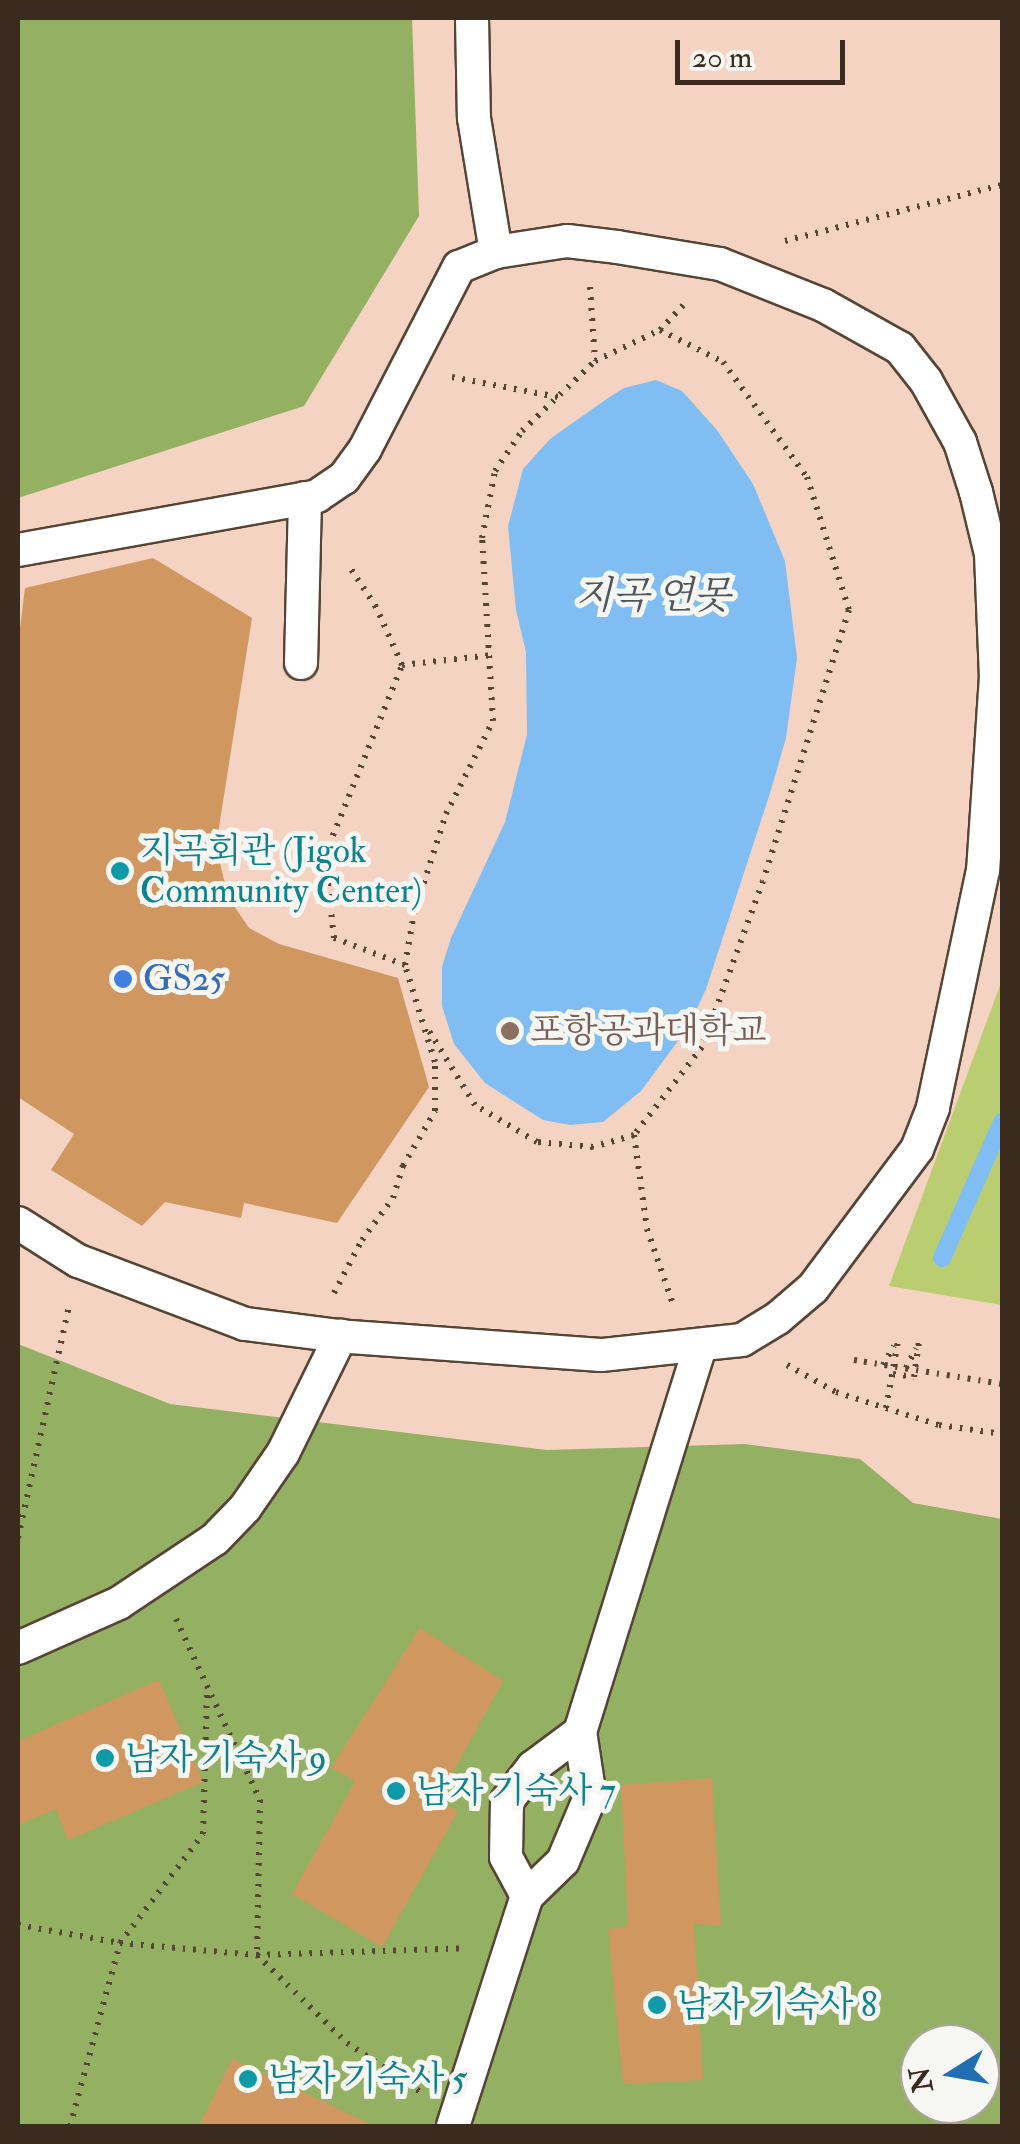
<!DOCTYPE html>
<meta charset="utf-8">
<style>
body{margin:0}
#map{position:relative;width:1020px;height:2144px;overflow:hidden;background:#ecddba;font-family:"IM FELL Double Pica","Noto Serif KR",serif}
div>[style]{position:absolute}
.built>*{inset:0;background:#f5d3c2}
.green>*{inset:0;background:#bbcd71}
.forest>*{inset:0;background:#94b063}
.water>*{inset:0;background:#80bdf3}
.stream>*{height:18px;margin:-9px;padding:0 9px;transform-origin:9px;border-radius:9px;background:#80bdf3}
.building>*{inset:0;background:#d19761}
.path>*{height:6px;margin-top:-3px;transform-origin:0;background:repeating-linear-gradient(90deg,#564535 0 2.5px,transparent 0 10.5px)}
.roads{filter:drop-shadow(2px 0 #564535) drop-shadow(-2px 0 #564535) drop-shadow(0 2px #564535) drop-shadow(0 -2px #564535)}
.service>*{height:32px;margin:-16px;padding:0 16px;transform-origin:16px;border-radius:16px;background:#fff}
.path-bridge>*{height:6px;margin-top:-3px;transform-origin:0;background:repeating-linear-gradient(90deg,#564535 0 2.5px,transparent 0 10.5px)}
.dots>*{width:28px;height:28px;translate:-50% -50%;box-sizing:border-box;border:5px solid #f6f6f2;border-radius:50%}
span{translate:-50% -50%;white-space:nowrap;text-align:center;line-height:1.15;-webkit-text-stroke:10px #f6f6f2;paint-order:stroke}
.culture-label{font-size:35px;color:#0d838f}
.left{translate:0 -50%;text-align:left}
.shop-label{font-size:35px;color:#366cbe}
.education-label{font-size:35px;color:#785e54}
.water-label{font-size:38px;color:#50565e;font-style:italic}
.frame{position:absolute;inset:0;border:20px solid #3b2a1e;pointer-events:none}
.north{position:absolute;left:900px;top:2024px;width:100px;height:100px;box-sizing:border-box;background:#f6f6f2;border:2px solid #aba49d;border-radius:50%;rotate:259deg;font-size:28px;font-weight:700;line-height:40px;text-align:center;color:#3b2a1e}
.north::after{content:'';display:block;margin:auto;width:35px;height:45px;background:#1f6fb2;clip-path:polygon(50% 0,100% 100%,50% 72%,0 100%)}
.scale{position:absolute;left:675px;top:40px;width:170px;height:45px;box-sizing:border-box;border:5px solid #3b2a1e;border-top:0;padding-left:12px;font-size:30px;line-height:35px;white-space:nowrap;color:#3b2a1e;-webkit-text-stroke:8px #f6f6f2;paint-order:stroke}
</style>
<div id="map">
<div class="built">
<i style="clip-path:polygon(evenodd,18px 18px,1002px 18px,1002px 2126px,18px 2126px,18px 18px,920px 2044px,980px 2044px,980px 2104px,920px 2104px,920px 2044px)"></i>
</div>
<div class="green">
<i style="clip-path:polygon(1002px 980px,1002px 1305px,889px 1286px)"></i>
</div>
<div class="forest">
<i style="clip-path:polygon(18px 18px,412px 18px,419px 216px,304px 406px,18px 498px)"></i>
<i style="clip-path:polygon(evenodd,18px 1344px,170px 1404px,547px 1450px,745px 1444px,860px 1459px,913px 1503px,1002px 1519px,1002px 2126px,18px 2126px,18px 1344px,920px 2044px,980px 2044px,980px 2104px,920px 2104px,920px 2044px)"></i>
</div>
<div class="water">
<i style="clip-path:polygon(656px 380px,682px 391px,717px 430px,753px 484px,785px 561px,797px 658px,786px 738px,771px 790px,706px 989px,689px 1026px,641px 1091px,603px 1122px,570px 1125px,543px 1120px,485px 1083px,454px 1044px,442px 1006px,442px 967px,451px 938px,505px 822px,527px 735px,526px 652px,516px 610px,508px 526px,523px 469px,550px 439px,608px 398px,624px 388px)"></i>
</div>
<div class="stream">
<i style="left:942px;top:1258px;width:149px;rotate:-66.2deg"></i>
</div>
<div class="building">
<i style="clip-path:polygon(153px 558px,252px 618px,216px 846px,228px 897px,249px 928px,279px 944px,398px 978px,429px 1087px,337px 1223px,244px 1203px,241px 1218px,165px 1202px,142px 1226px,51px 1170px,74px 1134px,18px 1097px,18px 644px,25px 588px)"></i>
<i style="clip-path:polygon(420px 1628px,503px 1681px,437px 1801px,458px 1811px,382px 1947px,292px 1894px,355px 1781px,331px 1768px)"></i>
<i style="clip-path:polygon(159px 1680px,203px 1782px,68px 1840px,56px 1809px,18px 1825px,18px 1741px)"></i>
<i style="clip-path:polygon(712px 1778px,721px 1925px,694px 1924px,703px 2080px,623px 2084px,608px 1929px,628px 1926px,621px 1785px)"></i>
<i style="clip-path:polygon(232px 2059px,375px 2126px,199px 2126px)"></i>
</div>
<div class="path">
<i style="left:785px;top:241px;width:224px;rotate:-14.5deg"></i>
<i style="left:590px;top:287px;width:74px;rotate:86.1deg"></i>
<i style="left:660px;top:330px;width:34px;rotate:-47deg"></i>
<i style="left:452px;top:377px;width:108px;rotate:10.7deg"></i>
<i style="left:402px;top:665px;width:91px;rotate:-6.3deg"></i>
<i style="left:405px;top:965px;width:53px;rotate:-80.2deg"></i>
<i style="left:414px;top:913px;width:104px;rotate:-72.1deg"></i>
<i style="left:446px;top:814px;width:104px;rotate:-63.2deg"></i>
<i style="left:493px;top:721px;width:183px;rotate:-93.4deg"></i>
<i style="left:482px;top:538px;width:68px;rotate:-79deg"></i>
<i style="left:495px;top:471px;width:48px;rotate:-56deg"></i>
<i style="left:522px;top:431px;width:101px;rotate:-43.8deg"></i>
<i style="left:595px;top:361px;width:72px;rotate:-25.5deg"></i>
<i style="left:660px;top:330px;width:71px;rotate:26.9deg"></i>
<i style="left:723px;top:362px;width:142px;rotate:53.9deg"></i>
<i style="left:807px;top:477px;width:139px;rotate:72.5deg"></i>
<i style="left:849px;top:610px;width:284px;rotate:107.6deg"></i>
<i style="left:763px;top:881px;width:177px;rotate:110.2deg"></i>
<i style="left:702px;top:1047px;width:111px;rotate:127.7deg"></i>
<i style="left:634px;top:1135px;width:43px;rotate:163.7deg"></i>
<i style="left:593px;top:1147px;width:56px;rotate:-174.9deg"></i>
<i style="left:537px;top:1142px;width:72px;rotate:-149.2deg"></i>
<i style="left:475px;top:1105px;width:93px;rotate:-121.8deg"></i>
<i style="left:634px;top:1135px;width:95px;rotate:82.1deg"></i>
<i style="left:647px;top:1229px;width:79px;rotate:70.9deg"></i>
<i style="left:334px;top:1293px;width:60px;rotate:-62.2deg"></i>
<i style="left:362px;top:1240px;width:52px;rotate:-53.6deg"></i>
<i style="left:393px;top:1198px;width:34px;rotate:-73deg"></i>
<i style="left:403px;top:1166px;width:64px;rotate:-59.8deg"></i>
<i style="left:435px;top:1111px;width:49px;rotate:-90deg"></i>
<i style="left:435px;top:1062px;width:102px;rotate:-107.2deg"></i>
<i style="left:405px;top:965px;width:76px;rotate:-159.2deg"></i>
<i style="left:334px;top:938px;width:83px;rotate:-96.2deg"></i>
<i style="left:325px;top:855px;width:205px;rotate:-67.9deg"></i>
<i style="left:402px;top:665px;width:64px;rotate:-114.1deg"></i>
<i style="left:376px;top:607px;width:49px;rotate:-123.4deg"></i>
<i style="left:787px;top:1365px;width:56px;rotate:28.9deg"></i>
<i style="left:836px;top:1392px;width:108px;rotate:17.8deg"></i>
<i style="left:939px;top:1425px;width:64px;rotate:8.1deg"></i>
<i style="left:883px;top:1365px;width:22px;rotate:-60deg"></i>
<i style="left:906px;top:1368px;width:22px;rotate:-63deg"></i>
<i style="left:893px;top:1374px;width:21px;rotate:8deg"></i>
<i style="left:914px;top:1377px;width:35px;rotate:-82deg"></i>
<i style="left:886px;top:1408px;width:68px;rotate:-79.8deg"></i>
<i style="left:18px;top:1538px;width:238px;rotate:-77.6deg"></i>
<i style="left:176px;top:1619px;width:200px;rotate:65.1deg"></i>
<i style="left:260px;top:1800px;width:155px;rotate:91.1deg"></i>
<i style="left:257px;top:1955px;width:207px;rotate:-1.9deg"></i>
<i style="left:18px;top:1925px;width:104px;rotate:10deg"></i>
<i style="left:120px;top:1943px;width:138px;rotate:5deg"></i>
<i style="left:257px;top:1955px;width:126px;rotate:44.4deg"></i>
<i style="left:347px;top:2043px;width:87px;rotate:33.7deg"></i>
<i style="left:70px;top:2126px;width:190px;rotate:-74.7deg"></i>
<i style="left:120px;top:1943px;width:137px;rotate:-52.7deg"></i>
<i style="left:203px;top:1834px;width:145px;rotate:-88.4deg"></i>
</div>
<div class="roads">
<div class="service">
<i style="left:472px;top:18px;width:100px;rotate:88.9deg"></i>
<i style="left:474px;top:118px;width:136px;rotate:80.7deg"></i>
<i style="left:18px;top:550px;width:304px;rotate:-10.2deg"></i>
<i style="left:317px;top:496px;width:32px;rotate:-34deg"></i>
<i style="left:344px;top:478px;width:36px;rotate:-54deg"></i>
<i style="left:365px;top:449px;width:205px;rotate:-62.7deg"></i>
<i style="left:459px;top:267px;width:40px;rotate:-22deg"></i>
<i style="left:496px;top:252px;width:72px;rotate:-8.8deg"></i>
<i style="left:567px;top:241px;width:50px;rotate:6.8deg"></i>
<i style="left:617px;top:247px;width:104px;rotate:9.4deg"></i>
<i style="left:720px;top:264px;width:111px;rotate:21.7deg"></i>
<i style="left:823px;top:305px;width:88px;rotate:29.2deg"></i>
<i style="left:900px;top:348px;width:42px;rotate:51.8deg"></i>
<i style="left:926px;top:381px;width:70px;rotate:60.9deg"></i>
<i style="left:960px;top:442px;width:52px;rotate:72.3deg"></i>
<i style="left:976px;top:492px;width:64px;rotate:76.4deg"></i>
<i style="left:991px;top:554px;width:122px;rotate:87.7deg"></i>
<i style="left:996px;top:676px;width:194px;rotate:93.8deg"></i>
<i style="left:983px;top:870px;width:243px;rotate:101.9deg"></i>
<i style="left:933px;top:1108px;width:44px;rotate:111.3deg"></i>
<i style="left:917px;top:1149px;width:174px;rotate:126.8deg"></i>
<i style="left:813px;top:1288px;width:46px;rotate:139.4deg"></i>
<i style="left:778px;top:1318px;width:42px;rotate:148.6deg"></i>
<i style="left:742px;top:1340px;width:142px;rotate:173.9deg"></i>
<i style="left:601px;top:1355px;width:255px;rotate:-175.9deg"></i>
<i style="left:347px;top:1337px;width:103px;rotate:-172.7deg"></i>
<i style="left:245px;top:1324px;width:178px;rotate:-159.3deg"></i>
<i style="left:78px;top:1261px;width:71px;rotate:-147.7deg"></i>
<i style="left:301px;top:663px;width:165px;rotate:-88.6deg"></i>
<i style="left:18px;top:1648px;width:111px;rotate:-24deg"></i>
<i style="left:119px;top:1603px;width:115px;rotate:-33.7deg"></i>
<i style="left:215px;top:1539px;width:43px;rotate:-45.9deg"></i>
<i style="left:245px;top:1508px;width:67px;rotate:-55.4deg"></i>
<i style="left:283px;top:1453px;width:131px;rotate:-63.8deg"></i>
<i style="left:527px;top:1896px;width:44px;rotate:-118.3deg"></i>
<i style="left:506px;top:1857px;width:56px;rotate:-89deg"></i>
<i style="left:507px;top:1801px;width:43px;rotate:-52.6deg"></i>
<i style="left:533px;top:1767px;width:59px;rotate:-36.7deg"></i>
<i style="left:453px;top:2126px;width:242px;rotate:-72.2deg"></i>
<i style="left:527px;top:1896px;width:50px;rotate:-44.2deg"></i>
<i style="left:563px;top:1861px;width:69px;rotate:-67.1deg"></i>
<i style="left:590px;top:1797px;width:66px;rotate:-98.7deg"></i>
<i style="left:580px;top:1732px;width:404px;rotate:-72.7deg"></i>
</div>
</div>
<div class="path-bridge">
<i style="left:854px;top:1360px;width:150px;rotate:9.2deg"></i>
</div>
<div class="dots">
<i style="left:120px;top:871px;background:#0f9aa8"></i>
<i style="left:123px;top:979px;background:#3f7fe0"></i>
<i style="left:510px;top:1031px;background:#8d6e63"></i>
<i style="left:105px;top:1758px;background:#0f9aa8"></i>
<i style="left:396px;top:1791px;background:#0f9aa8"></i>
<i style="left:657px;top:2005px;background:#0f9aa8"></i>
<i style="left:248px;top:2079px;background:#0f9aa8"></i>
</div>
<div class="culture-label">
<span class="left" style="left:140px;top:871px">지곡회관 (Jigok<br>Community Center)</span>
<span class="left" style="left:125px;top:1758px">남자 기숙사 9</span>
<span class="left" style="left:416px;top:1791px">남자 기숙사 7</span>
<span class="left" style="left:677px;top:2005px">남자 기숙사 8</span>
<span class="left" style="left:268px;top:2079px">남자 기숙사 5</span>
</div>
<div class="shop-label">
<span class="left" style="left:143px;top:979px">GS25</span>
</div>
<div class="education-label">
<span class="left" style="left:530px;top:1031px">포항공과대학교</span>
</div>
<div class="water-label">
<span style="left:653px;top:597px">지곡 연못</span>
</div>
<div class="frame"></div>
<div class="north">N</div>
<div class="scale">20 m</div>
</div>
